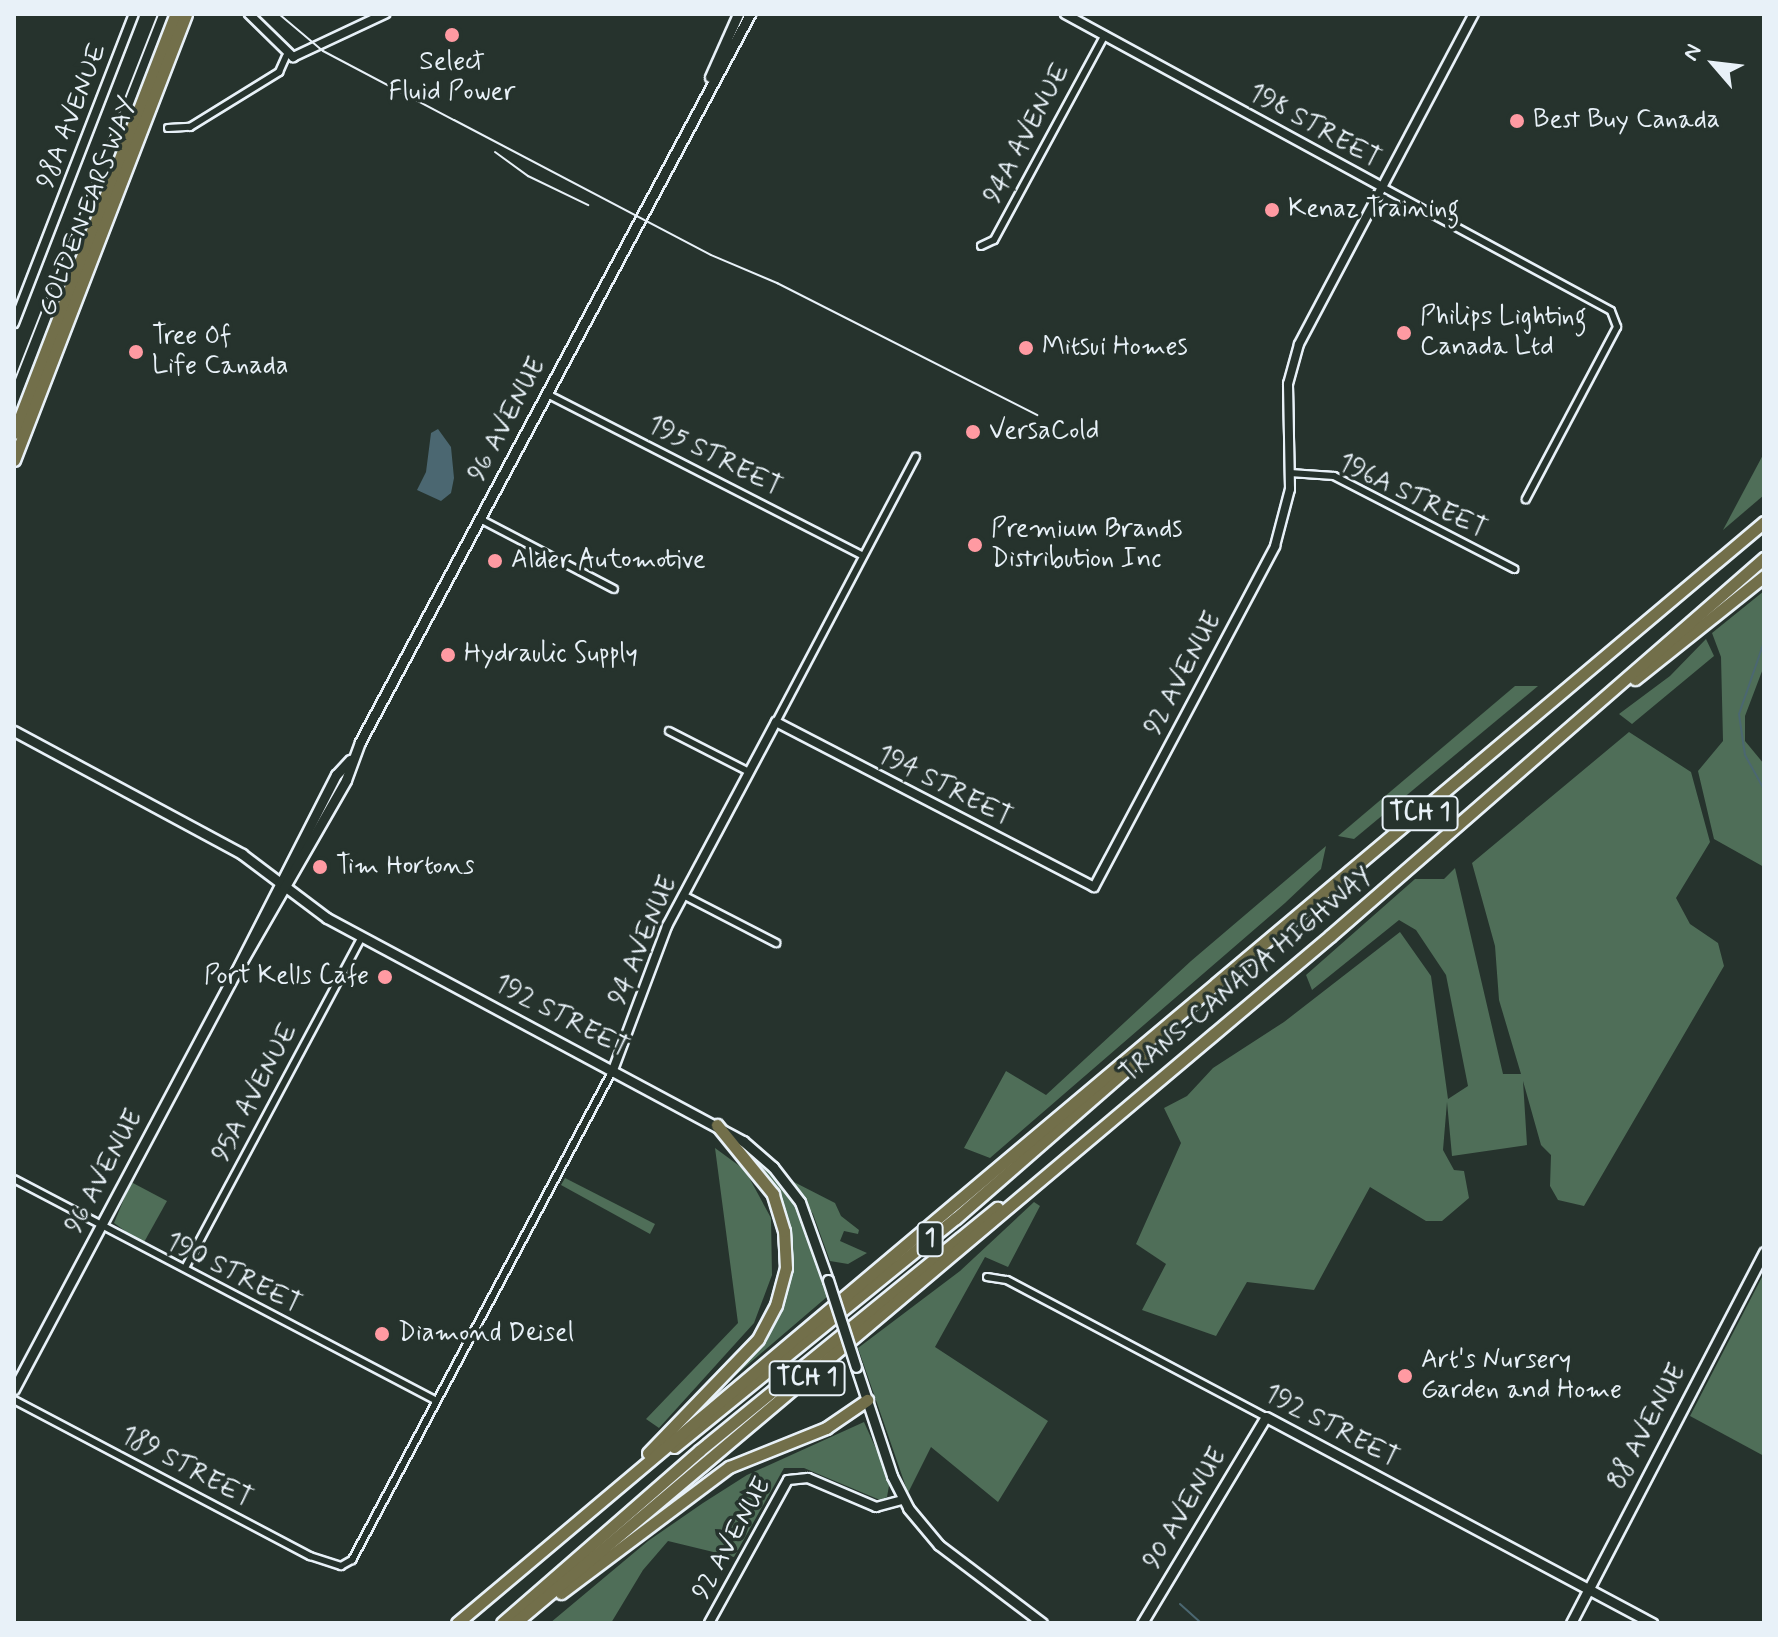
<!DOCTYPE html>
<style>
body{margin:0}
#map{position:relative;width:1778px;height:1637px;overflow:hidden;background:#26332d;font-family:Mynerve,sans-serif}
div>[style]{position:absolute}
.green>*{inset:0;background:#4f6e58}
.water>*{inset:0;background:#4b6771}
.stream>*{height:2px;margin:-1px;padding:0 1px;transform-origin:1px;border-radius:1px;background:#4b6771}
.roads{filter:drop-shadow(2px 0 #e8f1f8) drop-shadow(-2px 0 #e8f1f8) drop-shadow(0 2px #e8f1f8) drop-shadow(0 -2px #e8f1f8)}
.minor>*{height:6px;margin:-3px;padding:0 3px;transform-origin:3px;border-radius:3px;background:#26332d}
.tertiary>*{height:8px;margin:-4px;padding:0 4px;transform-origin:4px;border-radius:4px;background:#26332d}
.secondary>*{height:9px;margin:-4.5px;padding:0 4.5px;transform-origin:4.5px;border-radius:4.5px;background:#26332d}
.motorway>*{height:11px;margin:-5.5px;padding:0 5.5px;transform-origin:5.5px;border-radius:5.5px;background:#726f4a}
.rail>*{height:2px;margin:-1px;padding:0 1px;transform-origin:1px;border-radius:1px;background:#e8f1f8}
.bridges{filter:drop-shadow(2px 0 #e8f1f8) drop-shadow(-2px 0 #e8f1f8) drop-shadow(0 2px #e8f1f8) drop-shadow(0 -2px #e8f1f8)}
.secondary-bridge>*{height:9px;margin:-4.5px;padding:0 4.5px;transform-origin:4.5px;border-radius:4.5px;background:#26332d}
.dots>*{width:22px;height:22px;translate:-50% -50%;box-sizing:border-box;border:4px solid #26332d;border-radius:50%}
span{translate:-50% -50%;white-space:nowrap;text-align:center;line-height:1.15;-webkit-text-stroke:7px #26332d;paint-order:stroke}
.shield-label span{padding:2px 6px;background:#26332d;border:2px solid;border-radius:6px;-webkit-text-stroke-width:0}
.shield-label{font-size:24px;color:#e8f1f8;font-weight:700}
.poi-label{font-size:26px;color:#e8f1f8}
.left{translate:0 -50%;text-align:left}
.right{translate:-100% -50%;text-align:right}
.street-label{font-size:26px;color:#e8f1f8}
.frame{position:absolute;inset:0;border:16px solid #e8f1f8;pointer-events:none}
.north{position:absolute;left:1674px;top:24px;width:80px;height:80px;-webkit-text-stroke:6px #26332d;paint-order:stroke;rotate:298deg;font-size:22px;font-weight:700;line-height:32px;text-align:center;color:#e8f1f8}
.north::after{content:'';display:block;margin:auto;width:28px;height:36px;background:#e8f1f8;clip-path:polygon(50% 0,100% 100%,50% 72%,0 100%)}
</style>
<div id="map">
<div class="green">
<i style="clip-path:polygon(1764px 453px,1764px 495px,1723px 530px)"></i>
<i style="clip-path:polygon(1764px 591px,1764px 666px,1745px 716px,1745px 741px,1764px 764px,1764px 867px,1714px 839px,1698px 771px,1723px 741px,1721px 657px,1712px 633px)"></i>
<i style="clip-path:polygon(1706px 639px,1714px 656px,1632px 724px,1619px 714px,1670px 676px)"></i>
<i style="clip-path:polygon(1515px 686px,1538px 686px,1354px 839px,1338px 836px)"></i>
<i style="clip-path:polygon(1629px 732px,1691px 772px,1710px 842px,1676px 898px,1690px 924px,1718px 943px,1724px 966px,1584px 1206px,1558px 1200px,1550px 1186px,1551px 1155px,1541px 1145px,1523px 1081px,1527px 1145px,1452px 1156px,1447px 1102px,1443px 1150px,1454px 1170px,1464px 1171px,1469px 1198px,1442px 1221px,1426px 1221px,1370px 1187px,1314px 1290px,1247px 1282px,1216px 1336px,1142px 1310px,1166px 1264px,1136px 1244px,1181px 1143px,1164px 1108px,1187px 1096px,1213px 1068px,1284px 1022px,1400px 932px,1431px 976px,1448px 1099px,1468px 1086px,1446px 975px,1416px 930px,1399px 920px,1312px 990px,1306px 975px,1415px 879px,1444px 879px,1455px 868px,1503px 1074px,1521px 1074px,1499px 1000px,1495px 946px,1472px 863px)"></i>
<i style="clip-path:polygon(1326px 846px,1321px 869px,1285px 903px,990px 1158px,964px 1148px,1006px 1071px,1046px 1095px,1191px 961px)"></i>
<i style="clip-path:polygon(715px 1148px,745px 1170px,771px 1218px,772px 1275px,754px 1323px,659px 1428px,646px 1419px,738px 1323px)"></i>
<i style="clip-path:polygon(763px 1165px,800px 1210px,828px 1296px,716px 1392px,761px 1342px,789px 1262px,767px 1179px,760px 1169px)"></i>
<i style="clip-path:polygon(565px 1178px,655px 1224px,650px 1234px,561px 1185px)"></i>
<i style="clip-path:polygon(792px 1181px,835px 1203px,841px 1216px,859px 1230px,858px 1234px,844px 1231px,840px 1241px,867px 1253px,848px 1264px,830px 1261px,813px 1214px)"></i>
<i style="clip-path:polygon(131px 1182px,167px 1201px,143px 1244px,114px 1223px)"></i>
<i style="clip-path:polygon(1034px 1202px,1040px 1206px,1008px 1267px,985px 1257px,935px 1347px,1048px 1421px,998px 1502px,931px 1447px,908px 1493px,858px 1348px,960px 1271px)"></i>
<i style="clip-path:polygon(1764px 1273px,1764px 1456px,1690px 1416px)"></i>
<i style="clip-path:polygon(864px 1422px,890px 1480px,887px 1497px,880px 1500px,804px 1468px,784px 1468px,734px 1557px,668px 1541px,643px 1570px,611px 1623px,550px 1623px,648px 1541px,703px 1503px,747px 1475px)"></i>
</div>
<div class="water">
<i style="clip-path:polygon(438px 429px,451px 447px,454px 478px,451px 493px,441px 501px,417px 490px,426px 472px,431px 433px)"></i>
</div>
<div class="stream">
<i style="left:1764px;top:642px;width:76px;rotate:109.1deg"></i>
<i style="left:1739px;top:714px;width:41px;rotate:81.7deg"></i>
<i style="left:1745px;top:755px;width:39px;rotate:61deg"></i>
<i style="left:1180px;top:1604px;width:28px;rotate:42deg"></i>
</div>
<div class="roads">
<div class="minor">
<i style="left:168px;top:128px;width:22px;rotate:-3deg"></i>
<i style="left:190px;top:127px;width:105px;rotate:-31.7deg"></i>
<i style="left:279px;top:72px;width:17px;rotate:-66deg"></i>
<i style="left:1382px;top:187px;width:260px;rotate:28.4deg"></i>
<i style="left:1611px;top:311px;width:17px;rotate:69deg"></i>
<i style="left:1617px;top:327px;width:195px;rotate:117.9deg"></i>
<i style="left:981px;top:246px;width:14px;rotate:-25deg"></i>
<i style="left:994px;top:240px;width:233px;rotate:-61.6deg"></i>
<i style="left:547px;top:394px;width:355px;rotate:27.1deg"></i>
<i style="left:1290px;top:473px;width:44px;rotate:3.9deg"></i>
<i style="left:1334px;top:476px;width:203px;rotate:27.3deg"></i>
<i style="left:480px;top:519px;width:151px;rotate:27.6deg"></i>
<i style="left:776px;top:722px;width:300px;rotate:-62.2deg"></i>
<i style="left:669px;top:731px;width:90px;rotate:27.1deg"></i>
<i style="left:683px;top:895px;width:105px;rotate:27.3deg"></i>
<i style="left:14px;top:1179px;width:477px;rotate:27.7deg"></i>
<i style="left:185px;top:1268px;width:375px;rotate:-61.9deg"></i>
<i style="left:987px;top:1277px;width:20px;rotate:9deg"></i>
<i style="left:1007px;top:1280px;width:293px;rotate:27.9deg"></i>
<i style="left:14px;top:1400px;width:335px;rotate:27.8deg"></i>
<i style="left:310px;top:1556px;width:33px;rotate:18deg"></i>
<i style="left:341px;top:1566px;width:13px;rotate:-29deg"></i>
<i style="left:352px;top:1560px;width:555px;rotate:-61.96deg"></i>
</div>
<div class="tertiary">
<i style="left:249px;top:14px;width:62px;rotate:44.3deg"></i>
<i style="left:293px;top:57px;width:102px;rotate:-25.1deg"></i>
<i style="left:1065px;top:14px;width:361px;rotate:28.6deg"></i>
<i style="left:14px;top:323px;width:331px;rotate:-68.8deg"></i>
<i style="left:613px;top:1070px;width:154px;rotate:-69.4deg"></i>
<i style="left:667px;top:926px;width:231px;rotate:-61.9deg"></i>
<i style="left:776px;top:722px;width:358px;rotate:27.4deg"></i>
<i style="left:1094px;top:887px;width:386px;rotate:-62deg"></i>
<i style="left:1275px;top:546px;width:59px;rotate:-75.3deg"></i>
<i style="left:1290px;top:489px;width:105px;rotate:-91.1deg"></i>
<i style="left:1288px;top:384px;width:41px;rotate:-74.6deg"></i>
<i style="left:1299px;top:344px;width:374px;rotate:-62.1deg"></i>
<i style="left:709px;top:1623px;width:163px;rotate:-61.1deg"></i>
<i style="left:788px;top:1480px;width:20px;rotate:-6deg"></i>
<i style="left:808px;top:1478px;width:74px;rotate:23.1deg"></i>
<i style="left:876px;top:1507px;width:28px;rotate:-15deg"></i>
</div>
<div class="secondary">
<i style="left:710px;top:77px;width:69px;rotate:-66deg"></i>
<i style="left:14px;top:731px;width:259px;rotate:28.3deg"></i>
<i style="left:242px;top:854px;width:106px;rotate:37deg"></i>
<i style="left:327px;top:918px;width:472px;rotate:28.2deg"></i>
<i style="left:743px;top:1141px;width:40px;rotate:41deg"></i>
<i style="left:773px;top:1167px;width:44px;rotate:52.4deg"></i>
<i style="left:800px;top:1202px;width:83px;rotate:70.3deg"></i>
<i style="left:234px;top:975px;width:225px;rotate:-63deg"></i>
<i style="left:336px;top:775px;width:21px;rotate:-47deg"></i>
<i style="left:856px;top:1367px;width:115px;rotate:71.7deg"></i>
<i style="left:892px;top:1476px;width:36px;rotate:63deg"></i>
<i style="left:908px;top:1508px;width:48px;rotate:50deg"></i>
<i style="left:939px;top:1545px;width:129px;rotate:37.1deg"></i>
<i style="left:14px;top:1389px;width:469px;rotate:-62deg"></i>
<i style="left:234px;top:975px;width:225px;rotate:-60.1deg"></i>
<i style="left:346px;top:780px;width:40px;rotate:-69.8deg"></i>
<i style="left:360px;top:742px;width:826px;rotate:-61.82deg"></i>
<i style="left:1142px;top:1623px;width:240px;rotate:-59deg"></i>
<i style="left:1266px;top:1417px;width:438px;rotate:28.1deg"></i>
<i style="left:1571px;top:1623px;width:418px;rotate:-62.5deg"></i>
</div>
<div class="motorway">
<i style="left:14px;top:433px;width:449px;rotate:-68.9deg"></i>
<i style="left:14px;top:460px;width:478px;rotate:-68.9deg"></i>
<i style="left:1635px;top:679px;width:165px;rotate:-38.6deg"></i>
<i style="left:674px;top:1447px;width:363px;rotate:-39.1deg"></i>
<i style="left:956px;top:1218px;width:252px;rotate:-41.1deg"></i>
<i style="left:648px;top:1453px;width:158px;rotate:-46deg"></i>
<i style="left:758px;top:1339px;width:38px;rotate:-62deg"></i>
<i style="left:776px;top:1305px;width:38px;rotate:-75deg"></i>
<i style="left:786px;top:1268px;width:37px;rotate:-93deg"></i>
<i style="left:784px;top:1231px;width:39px;rotate:-107deg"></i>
<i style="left:773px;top:1194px;width:89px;rotate:-129.1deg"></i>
<i style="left:561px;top:1593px;width:210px;rotate:-36.9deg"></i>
<i style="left:729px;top:1467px;width:105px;rotate:-21.9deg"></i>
<i style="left:826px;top:1428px;width:50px;rotate:-34.3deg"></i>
<i style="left:457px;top:1623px;width:1709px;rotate:-40.11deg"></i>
<i style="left:502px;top:1623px;width:262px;rotate:-41.1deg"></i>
<i style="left:699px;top:1451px;width:385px;rotate:-39.2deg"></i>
<i style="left:515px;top:1623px;width:1066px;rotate:-40.13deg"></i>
<i style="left:1330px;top:936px;width:576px;rotate:-41.05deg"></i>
</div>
</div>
<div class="rail">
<i style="left:279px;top:14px;width:57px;rotate:40.1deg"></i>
<i style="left:323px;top:51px;width:148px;rotate:27.8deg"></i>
<i style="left:454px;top:120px;width:290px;rotate:27.7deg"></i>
<i style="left:711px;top:255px;width:72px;rotate:23deg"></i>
<i style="left:777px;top:283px;width:292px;rotate:26.9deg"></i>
<i style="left:495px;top:152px;width:41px;rotate:36deg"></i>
<i style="left:528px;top:176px;width:67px;rotate:25.8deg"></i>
<i style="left:14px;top:382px;width:395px;rotate:-68.6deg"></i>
</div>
<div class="bridges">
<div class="secondary-bridge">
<i style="left:828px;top:1280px;width:91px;rotate:72.2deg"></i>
</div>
</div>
<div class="dots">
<i style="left:452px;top:35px;background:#ff9aa2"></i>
<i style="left:1517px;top:121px;background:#ff9aa2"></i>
<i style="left:1272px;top:210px;background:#ff9aa2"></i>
<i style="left:1404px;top:333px;background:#ff9aa2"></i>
<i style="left:1026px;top:348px;background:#ff9aa2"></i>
<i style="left:136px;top:352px;background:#ff9aa2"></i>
<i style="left:973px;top:432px;background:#ff9aa2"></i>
<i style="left:975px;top:545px;background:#ff9aa2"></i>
<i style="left:495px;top:561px;background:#ff9aa2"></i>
<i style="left:448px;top:655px;background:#ff9aa2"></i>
<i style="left:320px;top:867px;background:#ff9aa2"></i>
<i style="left:385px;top:977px;background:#ff9aa2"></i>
<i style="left:382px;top:1334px;background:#ff9aa2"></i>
<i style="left:1405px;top:1376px;background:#ff9aa2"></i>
</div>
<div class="shield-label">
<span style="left:1420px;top:813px">TCH 1</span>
<span style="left:930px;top:1239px">1</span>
<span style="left:807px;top:1378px">TCH 1</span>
</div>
<div class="poi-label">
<span style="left:452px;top:78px">Select<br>Fluid Power</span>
<span class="left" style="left:1533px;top:121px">Best Buy Canada</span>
<span class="left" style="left:1288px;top:210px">Kenaz Training</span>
<span class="left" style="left:1420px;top:333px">Philips Lighting<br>Canada Ltd</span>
<span class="left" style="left:152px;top:352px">Tree Of<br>Life Canada</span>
<span class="left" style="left:1042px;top:348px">Mitsui Homes</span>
<span class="left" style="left:989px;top:432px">VersaCold</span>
<span class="left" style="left:991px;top:545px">Premium Brands<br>Distribution Inc</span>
<span class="left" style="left:511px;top:561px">Alder Automotive</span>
<span class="left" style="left:464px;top:655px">Hydraulic Supply</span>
<span class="left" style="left:336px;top:867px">Tim Hortons</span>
<span class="right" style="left:369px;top:977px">Port Kells Cafe</span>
<span class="left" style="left:398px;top:1334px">Diamond Deisel</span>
<span class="left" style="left:1421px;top:1376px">Art's Nursery<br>Garden and Home</span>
</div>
<div class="street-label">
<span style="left:73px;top:116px;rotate:-69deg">98A AVENUE</span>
<span style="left:1314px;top:127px;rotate:29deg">198 STREET</span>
<span style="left:1028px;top:134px;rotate:-62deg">94A AVENUE</span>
<span style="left:89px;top:207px;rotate:-69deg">GOLDEN EARS WAY</span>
<span style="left:508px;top:420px;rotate:-62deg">96 AVENUE</span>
<span style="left:714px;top:457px;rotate:27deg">195 STREET</span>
<span style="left:1412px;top:497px;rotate:26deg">196A STREET</span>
<span style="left:1184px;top:674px;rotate:-62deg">92 AVENUE</span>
<span style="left:944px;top:787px;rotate:27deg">194 STREET</span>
<span style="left:644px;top:941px;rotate:-67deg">94 AVENUE</span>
<span style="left:1247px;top:976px;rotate:-40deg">TRANS-CANADA HIGHWAY</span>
<span style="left:561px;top:1017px;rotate:28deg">192 STREET</span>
<span style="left:256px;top:1093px;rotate:-62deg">95A AVENUE</span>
<span style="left:105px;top:1172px;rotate:-62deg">96 AVENUE</span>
<span style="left:233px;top:1274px;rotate:27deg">190 STREET</span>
<span style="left:1331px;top:1427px;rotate:28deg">192 STREET</span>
<span style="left:1648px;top:1427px;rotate:-62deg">88 AVENUE</span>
<span style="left:186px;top:1468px;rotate:28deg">189 STREET</span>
<span style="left:1186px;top:1509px;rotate:-59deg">90 AVENUE</span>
<span style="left:733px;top:1539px;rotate:-61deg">92 AVENUE</span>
</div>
<div class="frame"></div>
<div class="north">N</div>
</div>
